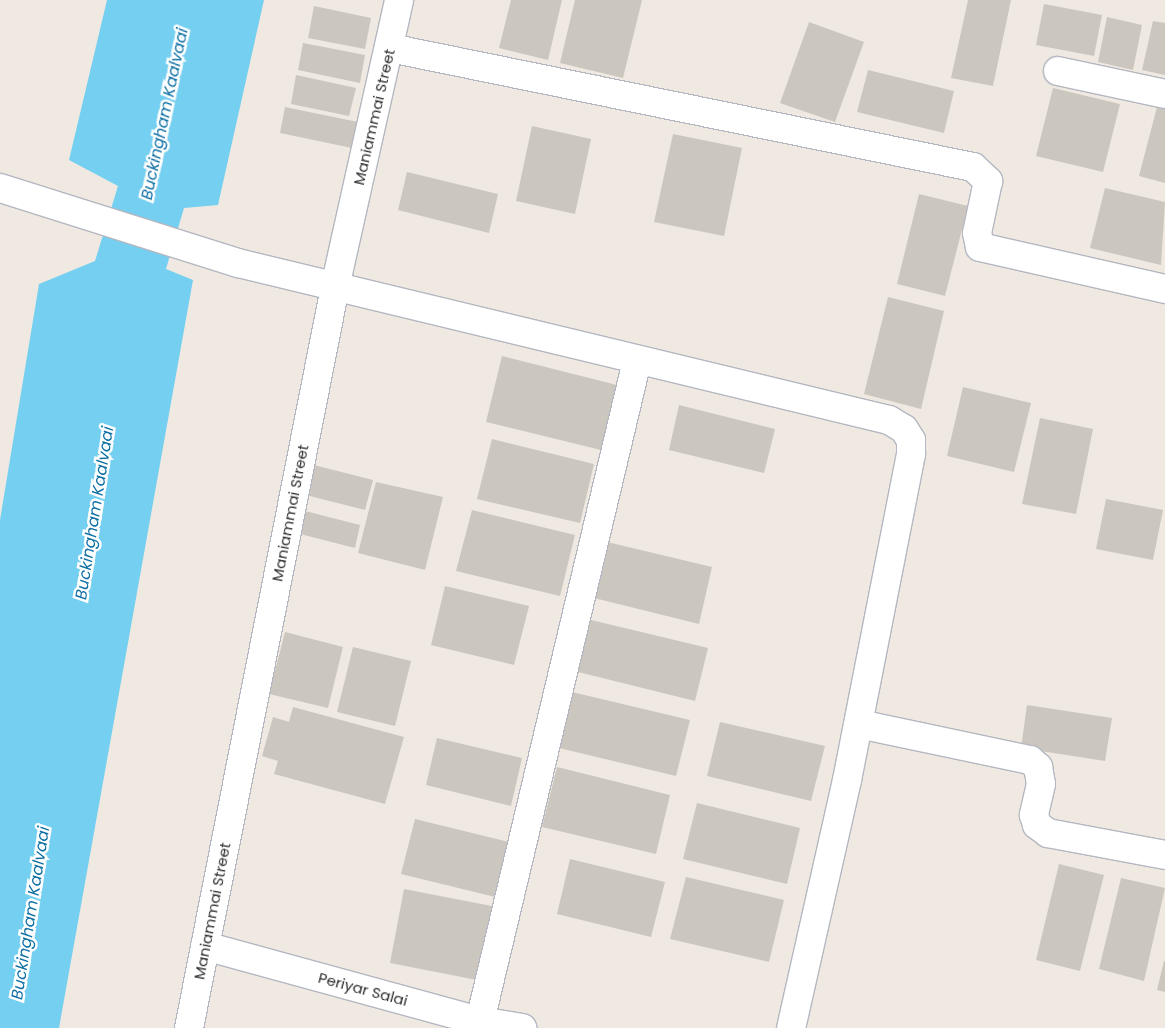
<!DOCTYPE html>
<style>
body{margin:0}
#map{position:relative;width:1165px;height:1028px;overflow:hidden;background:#efe9e1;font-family:Poppins,sans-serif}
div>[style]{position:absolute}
.water>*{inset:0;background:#75cff0}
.building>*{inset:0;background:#cbc7bf}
.roads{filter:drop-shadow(1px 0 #b4b7c1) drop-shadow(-1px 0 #b4b7c1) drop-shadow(0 1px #b4b7c1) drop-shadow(0 -1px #b4b7c1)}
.minor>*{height:28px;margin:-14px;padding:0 14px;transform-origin:14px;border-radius:14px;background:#fff}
span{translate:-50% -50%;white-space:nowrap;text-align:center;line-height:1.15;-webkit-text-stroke:5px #fff;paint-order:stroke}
.street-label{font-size:15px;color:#2e2e2e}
.water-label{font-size:16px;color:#0d6fa3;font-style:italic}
</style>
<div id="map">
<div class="water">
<i style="clip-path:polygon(107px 0,264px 0,218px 205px,184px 208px,166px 269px,193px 280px,59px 1028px,0 1028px,0 520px,39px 284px,95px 261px,118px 186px,69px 160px)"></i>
</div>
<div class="building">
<i style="clip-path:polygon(511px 0,562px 0,548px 60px,499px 48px)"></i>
<i style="clip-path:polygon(575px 0,642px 0,623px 78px,560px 63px)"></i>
<i style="clip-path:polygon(968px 0,1011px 0,993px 86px,951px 78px)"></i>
<i style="clip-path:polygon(1044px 4px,1102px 15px,1094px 56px,1036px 45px)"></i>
<i style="clip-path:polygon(314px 6px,371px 18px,365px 49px,308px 38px)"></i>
<i style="clip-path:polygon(1107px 17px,1142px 25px,1133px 70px,1098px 62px)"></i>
<i style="clip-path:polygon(1153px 21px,1165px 23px,1165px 75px,1142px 70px)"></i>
<i style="clip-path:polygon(809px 22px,864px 42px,835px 122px,780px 103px)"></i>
<i style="clip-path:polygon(303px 43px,365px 55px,360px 83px,298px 70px)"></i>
<i style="clip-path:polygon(868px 70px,954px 91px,944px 133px,857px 112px)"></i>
<i style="clip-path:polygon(296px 75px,356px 88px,349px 116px,291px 104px)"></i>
<i style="clip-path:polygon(1053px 88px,1120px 104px,1103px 172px,1036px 156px)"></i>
<i style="clip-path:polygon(285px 107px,358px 122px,352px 148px,280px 133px)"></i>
<i style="clip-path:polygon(1157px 107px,1165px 109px,1165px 183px,1139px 176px)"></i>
<i style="clip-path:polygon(532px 126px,591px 139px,575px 214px,516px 201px)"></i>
<i style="clip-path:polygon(673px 134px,742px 148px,724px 236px,654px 222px)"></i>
<i style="clip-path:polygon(407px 172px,498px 194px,489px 233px,398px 210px)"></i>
<i style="clip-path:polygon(1105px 188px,1165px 202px,1161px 265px,1090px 248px)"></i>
<i style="clip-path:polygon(919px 194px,968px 206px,945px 296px,897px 284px)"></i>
<i style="clip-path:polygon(888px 297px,944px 311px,921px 409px,864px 394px)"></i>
<i style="clip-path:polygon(502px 356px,617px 385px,601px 450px,486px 422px)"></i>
<i style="clip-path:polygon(963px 387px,1031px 403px,1014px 472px,947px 456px)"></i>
<i style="clip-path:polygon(679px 405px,775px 429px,764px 473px,669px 450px)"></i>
<i style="clip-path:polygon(1040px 418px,1093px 429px,1076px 514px,1022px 504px)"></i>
<i style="clip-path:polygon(492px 439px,594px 464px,580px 523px,477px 499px)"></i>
<i style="clip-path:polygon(306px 463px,373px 480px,365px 510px,298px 493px)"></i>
<i style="clip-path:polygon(376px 482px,443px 497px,425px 570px,358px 553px)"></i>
<i style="clip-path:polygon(1106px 499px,1163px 510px,1153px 560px,1096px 549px)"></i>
<i style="clip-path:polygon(472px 510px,575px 535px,560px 596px,456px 571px)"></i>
<i style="clip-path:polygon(305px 511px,360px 525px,355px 548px,300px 534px)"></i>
<i style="clip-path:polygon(603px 541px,712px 567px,699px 624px,590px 597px)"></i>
<i style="clip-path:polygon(445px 586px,529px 606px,514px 665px,431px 645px)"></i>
<i style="clip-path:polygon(587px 619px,708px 648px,695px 701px,574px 671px)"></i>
<i style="clip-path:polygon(285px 632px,343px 647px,328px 708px,269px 694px)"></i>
<i style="clip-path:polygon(353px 647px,411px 661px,395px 726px,337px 712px)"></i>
<i style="clip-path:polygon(572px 692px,690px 720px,676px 776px,559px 748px)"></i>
<i style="clip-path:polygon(1027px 705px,1112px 718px,1105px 761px,1021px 748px)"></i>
<i style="clip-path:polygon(293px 707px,404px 737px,385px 804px,274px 774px,278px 761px,262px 756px,273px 717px,289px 722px)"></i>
<i style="clip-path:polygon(720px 722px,825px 746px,811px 801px,707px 776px)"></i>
<i style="clip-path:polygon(437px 738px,522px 758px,511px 806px,426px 785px)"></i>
<i style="clip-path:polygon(557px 767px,670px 795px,656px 854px,542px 827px)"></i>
<i style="clip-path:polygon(697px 803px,800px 828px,787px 884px,683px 859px)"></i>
<i style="clip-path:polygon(415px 819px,509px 842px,495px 897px,401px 874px)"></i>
<i style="clip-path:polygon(570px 859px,665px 882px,651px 937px,557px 914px)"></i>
<i style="clip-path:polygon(1059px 864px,1104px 875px,1080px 971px,1036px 960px)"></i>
<i style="clip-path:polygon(686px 877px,784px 900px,769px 962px,670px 939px)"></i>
<i style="clip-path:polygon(1121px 878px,1165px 888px,1144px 981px,1099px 969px)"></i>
<i style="clip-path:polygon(404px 889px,497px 907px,482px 981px,390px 963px)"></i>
<i style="clip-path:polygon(1164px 961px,1165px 961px,1165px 992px,1157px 990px)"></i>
</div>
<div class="roads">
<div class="minor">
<i style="left:390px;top:48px;width:595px;rotate:11.54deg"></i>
<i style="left:973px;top:167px;width:21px;rotate:43deg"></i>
<i style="left:988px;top:181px;width:53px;rotate:101.9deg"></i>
<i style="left:977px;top:233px;width:14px;rotate:78deg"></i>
<i style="left:980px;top:247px;width:190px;rotate:12.8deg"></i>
<i style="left:1058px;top:71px;width:109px;rotate:12.1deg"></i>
<i style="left:0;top:188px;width:250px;rotate:17.5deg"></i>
<i style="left:238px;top:263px;width:670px;rotate:13.56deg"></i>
<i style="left:889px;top:420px;width:17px;rotate:31deg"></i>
<i style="left:904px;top:429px;width:13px;rotate:58deg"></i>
<i style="left:911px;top:440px;width:14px;rotate:90deg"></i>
<i style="left:911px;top:454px;width:332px;rotate:101.1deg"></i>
<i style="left:847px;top:780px;width:254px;rotate:102.7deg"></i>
<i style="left:859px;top:724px;width:175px;rotate:11.9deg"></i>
<i style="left:1030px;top:760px;width:11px;rotate:41deg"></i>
<i style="left:1038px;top:767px;width:17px;rotate:80deg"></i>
<i style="left:1041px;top:784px;width:32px;rotate:103deg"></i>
<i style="left:1034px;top:815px;width:10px;rotate:73deg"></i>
<i style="left:1037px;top:825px;width:14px;rotate:36deg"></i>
<i style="left:1048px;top:833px;width:119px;rotate:10.6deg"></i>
<i style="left:205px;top:946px;width:285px;rotate:15.3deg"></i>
<i style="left:480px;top:1021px;width:43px;rotate:9.5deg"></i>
<i style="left:480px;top:1021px;width:678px;rotate:-76.62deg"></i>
<i style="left:189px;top:1028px;width:755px;rotate:-78.85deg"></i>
<i style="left:335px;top:287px;width:294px;rotate:-77.4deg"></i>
</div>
</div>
<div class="street-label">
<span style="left:374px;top:117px;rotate:-77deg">Maniammai Street</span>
<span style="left:290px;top:513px;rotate:-79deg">Maniammai Street</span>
<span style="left:212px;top:911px;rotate:-79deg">Maniammai Street</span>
<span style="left:363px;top:989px;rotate:15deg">Periyar Salai</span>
</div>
<div class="water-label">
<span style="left:165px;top:114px;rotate:-78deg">Buckingham Kaalvaai</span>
<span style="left:95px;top:513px;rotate:-81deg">Buckingham Kaalvaai</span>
<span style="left:31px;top:913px;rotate:-81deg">Buckingham Kaalvaai</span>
</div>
</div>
